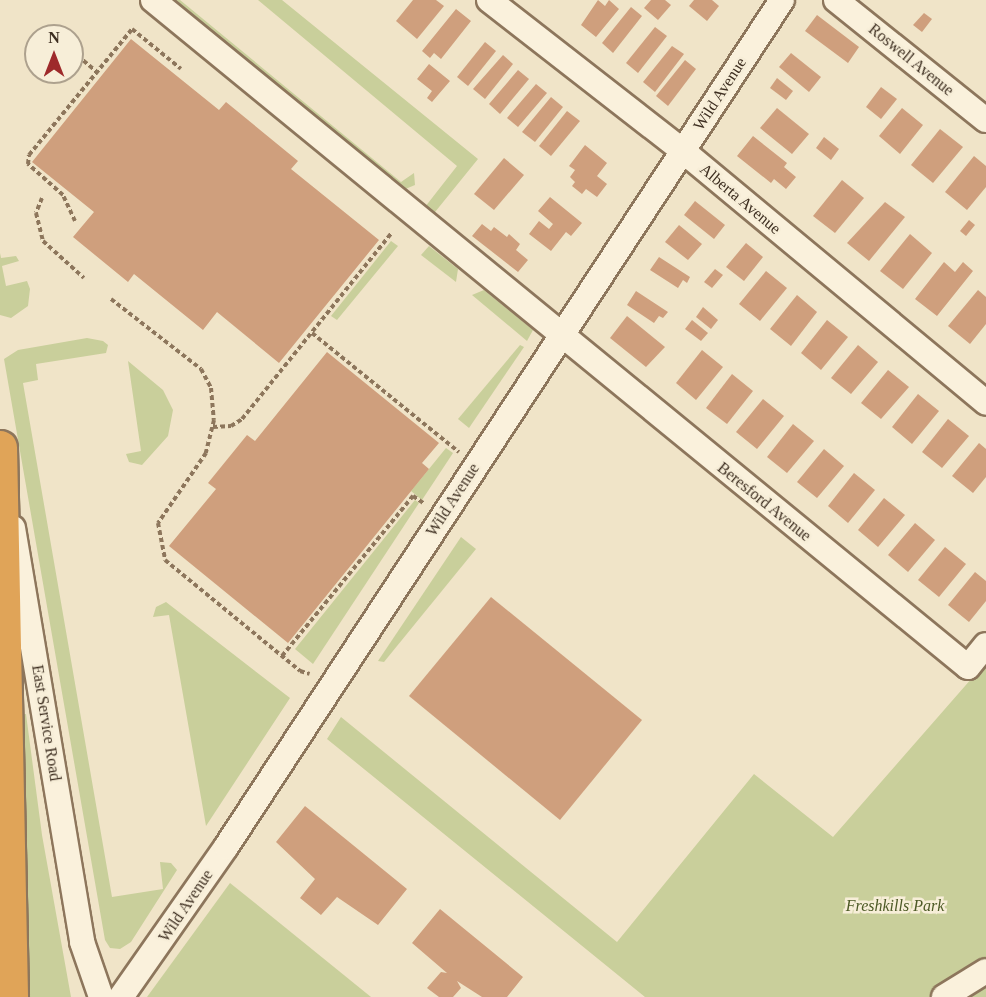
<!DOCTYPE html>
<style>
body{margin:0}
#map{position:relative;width:986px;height:997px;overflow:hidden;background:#f0e4c8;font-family:Georgia,serif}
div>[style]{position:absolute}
.green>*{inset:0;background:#c9cf9b}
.building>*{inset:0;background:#cf9f7d}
.path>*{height:4px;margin-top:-2px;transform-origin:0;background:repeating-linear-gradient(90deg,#8d765c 0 4.5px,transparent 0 7.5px)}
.roads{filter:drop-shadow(2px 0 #8d765c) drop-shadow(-2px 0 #8d765c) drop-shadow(0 2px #8d765c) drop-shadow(0 -2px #8d765c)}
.minor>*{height:24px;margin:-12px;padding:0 12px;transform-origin:12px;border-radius:12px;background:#faf1dc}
.highway>*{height:33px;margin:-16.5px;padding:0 16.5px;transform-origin:16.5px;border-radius:16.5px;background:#e0a458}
span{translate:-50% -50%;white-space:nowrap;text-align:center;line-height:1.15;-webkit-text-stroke:5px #f7eed8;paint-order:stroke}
.street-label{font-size:16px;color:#3d2e20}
.park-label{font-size:16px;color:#4d5a26;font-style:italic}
.north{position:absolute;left:24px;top:24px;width:60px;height:60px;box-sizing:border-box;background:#f7eed8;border:2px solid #ada18e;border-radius:50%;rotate:0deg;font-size:16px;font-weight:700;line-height:24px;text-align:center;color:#3d2e20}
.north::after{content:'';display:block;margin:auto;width:21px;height:27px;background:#9e2a2b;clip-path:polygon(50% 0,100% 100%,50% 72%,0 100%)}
</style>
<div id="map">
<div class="green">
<i style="clip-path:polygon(168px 0,180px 0,401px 182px,414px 173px,415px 185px,403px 190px)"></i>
<i style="clip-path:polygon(258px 0,282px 0,478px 159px,431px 217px,425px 207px,457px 166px)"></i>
<i style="clip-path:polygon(391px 241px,398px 246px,337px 320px,331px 316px)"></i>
<i style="clip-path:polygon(429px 246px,458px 269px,456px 282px,421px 255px)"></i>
<i style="clip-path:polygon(0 253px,1px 258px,16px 256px,19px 261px,2px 266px,6px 286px,27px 281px,30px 289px,28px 306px,11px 318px,0 315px)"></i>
<i style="clip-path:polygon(484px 290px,533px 330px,527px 341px,472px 295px)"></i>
<i style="clip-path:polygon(87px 338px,103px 341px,108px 345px,106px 353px,36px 364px,38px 380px,23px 383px,112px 897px,163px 889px,160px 862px,171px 863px,177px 870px,131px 942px,120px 949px,110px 948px,105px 940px,4px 359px,18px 350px)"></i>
<i style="clip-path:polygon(520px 345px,524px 347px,469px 428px,458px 419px)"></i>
<i style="clip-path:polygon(128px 361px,163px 390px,173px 410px,168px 436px,142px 465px,129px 462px,126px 454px,141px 451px)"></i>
<i style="clip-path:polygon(446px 448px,453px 453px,422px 500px,411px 491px)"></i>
<i style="clip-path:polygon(415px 500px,419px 503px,313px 664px,295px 649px)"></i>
<i style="clip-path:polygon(461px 537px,476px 549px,384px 662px,378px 661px)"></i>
<i style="clip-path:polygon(166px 602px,290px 698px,206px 826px,169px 615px,153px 617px,156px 607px)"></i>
<i style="clip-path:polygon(986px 662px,986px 997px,645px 997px,327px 739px,341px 717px,617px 942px,754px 774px,833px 837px)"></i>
<i style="clip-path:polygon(26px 714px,42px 835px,71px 997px,28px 997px,19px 715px)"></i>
<i style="clip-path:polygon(230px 883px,255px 903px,371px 997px,147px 997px)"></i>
</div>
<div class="building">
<i style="clip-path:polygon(413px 0,436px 0,444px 6px,417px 39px,396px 21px)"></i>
<i style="clip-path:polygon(598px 0,605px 6px,609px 0,619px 9px,596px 37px,581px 25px)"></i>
<i style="clip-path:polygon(651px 0,665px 0,671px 5px,658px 20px,644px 8px)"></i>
<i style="clip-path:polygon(694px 0,712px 0,719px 6px,707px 21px,689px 6px)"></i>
<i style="clip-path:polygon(631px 7px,642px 16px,613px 53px,602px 43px)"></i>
<i style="clip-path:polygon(456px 9px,471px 21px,441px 59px,434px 53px,430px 58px,422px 51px)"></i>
<i style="clip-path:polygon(924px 13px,932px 19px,922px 32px,913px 25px)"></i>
<i style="clip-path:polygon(817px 15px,859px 47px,848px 63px,805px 31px)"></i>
<i style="clip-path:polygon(655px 27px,667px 36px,638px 73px,626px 63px)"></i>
<i style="clip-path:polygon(131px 39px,219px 110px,226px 102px,298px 161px,291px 169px,379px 240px,279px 363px,217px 312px,203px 330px,134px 274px,128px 282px,73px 237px,94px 212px,32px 162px)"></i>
<i style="clip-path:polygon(485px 42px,496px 51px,468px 86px,457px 77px)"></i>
<i style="clip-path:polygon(672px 46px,684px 54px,655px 92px,643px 82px)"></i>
<i style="clip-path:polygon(791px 53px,821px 77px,809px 92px,779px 67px)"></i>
<i style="clip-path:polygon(503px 55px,513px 64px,485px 99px,473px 89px)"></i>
<i style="clip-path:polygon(685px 60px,696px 69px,668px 106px,656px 96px)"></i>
<i style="clip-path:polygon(429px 64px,450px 81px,432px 102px,427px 98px,432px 91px,417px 79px)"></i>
<i style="clip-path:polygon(518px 70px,529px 79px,500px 114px,489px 104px)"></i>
<i style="clip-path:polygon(777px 78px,793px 91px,786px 100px,770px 88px)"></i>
<i style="clip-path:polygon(536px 84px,547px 93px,518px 127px,507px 118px)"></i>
<i style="clip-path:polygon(881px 87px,897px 99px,881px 119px,866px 107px)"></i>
<i style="clip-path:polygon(551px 97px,563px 107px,535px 142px,522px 132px)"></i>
<i style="clip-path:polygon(777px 108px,809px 134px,792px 154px,760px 128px)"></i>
<i style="clip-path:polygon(902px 108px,923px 125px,900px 154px,879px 136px)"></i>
<i style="clip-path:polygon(567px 111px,580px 121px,551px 156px,539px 146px)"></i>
<i style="clip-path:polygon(940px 129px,963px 147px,933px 183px,911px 165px)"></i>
<i style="clip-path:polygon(753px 136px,787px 163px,784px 167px,796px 177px,786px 189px,774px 179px,771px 183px,737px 156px)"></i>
<i style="clip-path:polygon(824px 137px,839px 149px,831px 160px,816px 148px)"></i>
<i style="clip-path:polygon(585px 145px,607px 163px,597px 176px,607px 184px,597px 197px,586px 189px,582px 194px,572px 186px,575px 182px,570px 177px,575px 170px,569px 166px)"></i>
<i style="clip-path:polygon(974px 156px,986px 166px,986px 187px,967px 210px,945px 192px)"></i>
<i style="clip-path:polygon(504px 158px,524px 175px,494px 210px,474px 194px)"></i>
<i style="clip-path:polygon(842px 180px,864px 198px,835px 233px,813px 216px)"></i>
<i style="clip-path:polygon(550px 197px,582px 223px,571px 236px,566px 232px,551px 251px,529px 234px,539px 221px,549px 229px,553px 224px,538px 211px)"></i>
<i style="clip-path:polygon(695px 201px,725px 225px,714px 239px,684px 215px)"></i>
<i style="clip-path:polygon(885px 202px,905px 217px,869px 261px,847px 243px)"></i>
<i style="clip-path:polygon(969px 220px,975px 225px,966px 236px,960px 231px)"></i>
<i style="clip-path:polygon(482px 224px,491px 231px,494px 227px,507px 237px,509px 234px,520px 244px,516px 250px,528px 260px,518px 272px,472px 236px)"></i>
<i style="clip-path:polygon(679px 225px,702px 244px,688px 260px,665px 242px)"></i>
<i style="clip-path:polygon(910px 234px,932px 253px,903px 289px,880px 271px)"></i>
<i style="clip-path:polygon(746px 243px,763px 257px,744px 281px,726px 267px)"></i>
<i style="clip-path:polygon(659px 257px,690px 277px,687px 283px,683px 280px,678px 288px,650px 270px)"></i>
<i style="clip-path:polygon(944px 262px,955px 272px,963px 262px,973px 271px,937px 316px,915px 299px)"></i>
<i style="clip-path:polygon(715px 269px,723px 275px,712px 288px,704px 282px)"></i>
<i style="clip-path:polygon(766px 271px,787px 288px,760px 321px,739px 304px)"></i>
<i style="clip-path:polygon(978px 290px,986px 297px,986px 324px,970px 344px,948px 326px)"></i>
<i style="clip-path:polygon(636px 291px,668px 312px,663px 318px,659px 316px,654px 323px,627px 305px)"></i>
<i style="clip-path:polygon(797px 295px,817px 312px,791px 346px,770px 329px)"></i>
<i style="clip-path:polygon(703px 307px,718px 320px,711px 329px,696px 317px)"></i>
<i style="clip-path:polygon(627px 316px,665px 347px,646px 367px,610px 338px)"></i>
<i style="clip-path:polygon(692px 320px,708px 333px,701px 341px,685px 329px)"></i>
<i style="clip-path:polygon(827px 320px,848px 337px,821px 370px,801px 353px)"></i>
<i style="clip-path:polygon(858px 345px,878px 362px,851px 394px,831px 378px)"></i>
<i style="clip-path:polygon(702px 350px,723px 367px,696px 400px,676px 383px)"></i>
<i style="clip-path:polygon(327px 352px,439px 443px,422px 463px,429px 469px,288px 643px,169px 546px,216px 489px,208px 483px,247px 435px,255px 441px)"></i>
<i style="clip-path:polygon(888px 370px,909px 387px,881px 419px,861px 403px)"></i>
<i style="clip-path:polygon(732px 374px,753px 391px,727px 424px,706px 408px)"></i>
<i style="clip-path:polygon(918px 394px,939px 411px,912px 444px,892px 427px)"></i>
<i style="clip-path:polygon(763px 399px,784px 416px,757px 449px,736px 432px)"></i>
<i style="clip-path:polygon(948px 419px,969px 436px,942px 468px,922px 452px)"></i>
<i style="clip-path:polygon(793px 424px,814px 441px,787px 473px,767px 457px)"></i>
<i style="clip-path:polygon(979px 443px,986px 449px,986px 477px,973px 493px,952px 476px)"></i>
<i style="clip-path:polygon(824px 449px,844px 466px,817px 498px,797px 482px)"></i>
<i style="clip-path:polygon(854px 473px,875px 490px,848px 523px,828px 506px)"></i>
<i style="clip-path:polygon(884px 498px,905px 515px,878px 547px,858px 530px)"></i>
<i style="clip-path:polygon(915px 523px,935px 540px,908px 572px,888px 555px)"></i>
<i style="clip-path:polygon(945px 547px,966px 564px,939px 597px,918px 580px)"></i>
<i style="clip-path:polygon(975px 572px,986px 581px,986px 601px,969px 622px,948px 605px)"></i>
<i style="clip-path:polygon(491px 597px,642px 720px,560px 820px,409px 696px)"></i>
<i style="clip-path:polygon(305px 806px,407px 889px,378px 925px,337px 897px,321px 915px,300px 898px,315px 879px,276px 842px)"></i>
<i style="clip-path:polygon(440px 909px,523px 977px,507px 997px,482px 997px,457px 981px,461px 988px,453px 997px,439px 997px,427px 988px,441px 972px,447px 973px,412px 943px)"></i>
</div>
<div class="path">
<i style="left:72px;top:51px;width:33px;rotate:40deg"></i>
<i style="left:42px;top:198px;width:16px;rotate:112deg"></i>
<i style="left:36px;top:213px;width:29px;rotate:76deg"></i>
<i style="left:43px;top:241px;width:55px;rotate:42.1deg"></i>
<i style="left:75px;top:221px;width:29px;rotate:-115deg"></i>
<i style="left:63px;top:195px;width:47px;rotate:-138.5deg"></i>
<i style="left:28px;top:164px;width:9px;rotate:-84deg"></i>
<i style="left:29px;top:155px;width:163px;rotate:-50.7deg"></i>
<i style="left:132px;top:29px;width:63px;rotate:39.2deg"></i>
<i style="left:111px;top:299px;width:114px;rotate:37.9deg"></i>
<i style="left:201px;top:369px;width:21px;rotate:62deg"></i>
<i style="left:211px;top:388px;width:32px;rotate:85deg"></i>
<i style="left:214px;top:420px;width:34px;rotate:104deg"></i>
<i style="left:206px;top:453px;width:85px;rotate:124.4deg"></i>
<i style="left:158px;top:523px;width:38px;rotate:79deg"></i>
<i style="left:165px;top:560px;width:175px;rotate:39.4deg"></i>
<i style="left:300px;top:671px;width:10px;rotate:17deg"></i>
<i style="left:312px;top:333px;width:189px;rotate:39deg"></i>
<i style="left:213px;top:427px;width:18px;rotate:-3deg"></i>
<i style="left:231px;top:426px;width:13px;rotate:-32deg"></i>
<i style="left:242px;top:419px;width:238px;rotate:-51.2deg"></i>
<i style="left:282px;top:656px;width:207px;rotate:-50.7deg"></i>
<i style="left:413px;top:496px;width:14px;rotate:34deg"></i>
</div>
<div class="roads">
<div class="minor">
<i style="left:153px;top:0;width:1053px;rotate:39.3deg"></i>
<i style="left:968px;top:667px;width:28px;rotate:-51deg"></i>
<i style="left:489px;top:0;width:246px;rotate:37.9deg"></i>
<i style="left:683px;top:151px;width:394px;rotate:39.7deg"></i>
<i style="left:836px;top:0;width:192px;rotate:38.7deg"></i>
<i style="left:13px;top:528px;width:420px;rotate:80.5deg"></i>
<i style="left:82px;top:942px;width:58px;rotate:70.9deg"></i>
<i style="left:121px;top:997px;width:183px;rotate:-55deg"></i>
<i style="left:226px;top:847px;width:1013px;rotate:-56.72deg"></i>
<i style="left:944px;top:997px;width:49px;rotate:-31.8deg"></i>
</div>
<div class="highway">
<i style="left:0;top:447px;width:550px;rotate:88.85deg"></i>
</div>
</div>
<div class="street-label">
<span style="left:911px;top:60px;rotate:39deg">Roswell Avenue</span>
<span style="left:720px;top:94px;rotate:-57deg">Wild Avenue</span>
<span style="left:740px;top:199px;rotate:40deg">Alberta Avenue</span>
<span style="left:453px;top:500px;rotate:-57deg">Wild Avenue</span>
<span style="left:764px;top:502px;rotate:39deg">Beresford Avenue</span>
<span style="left:46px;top:723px;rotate:81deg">East Service Road</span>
<span style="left:186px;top:906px;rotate:-56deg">Wild Avenue</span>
</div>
<div class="park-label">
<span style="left:895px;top:906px">Freshkills Park</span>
</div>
<div class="north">N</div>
</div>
